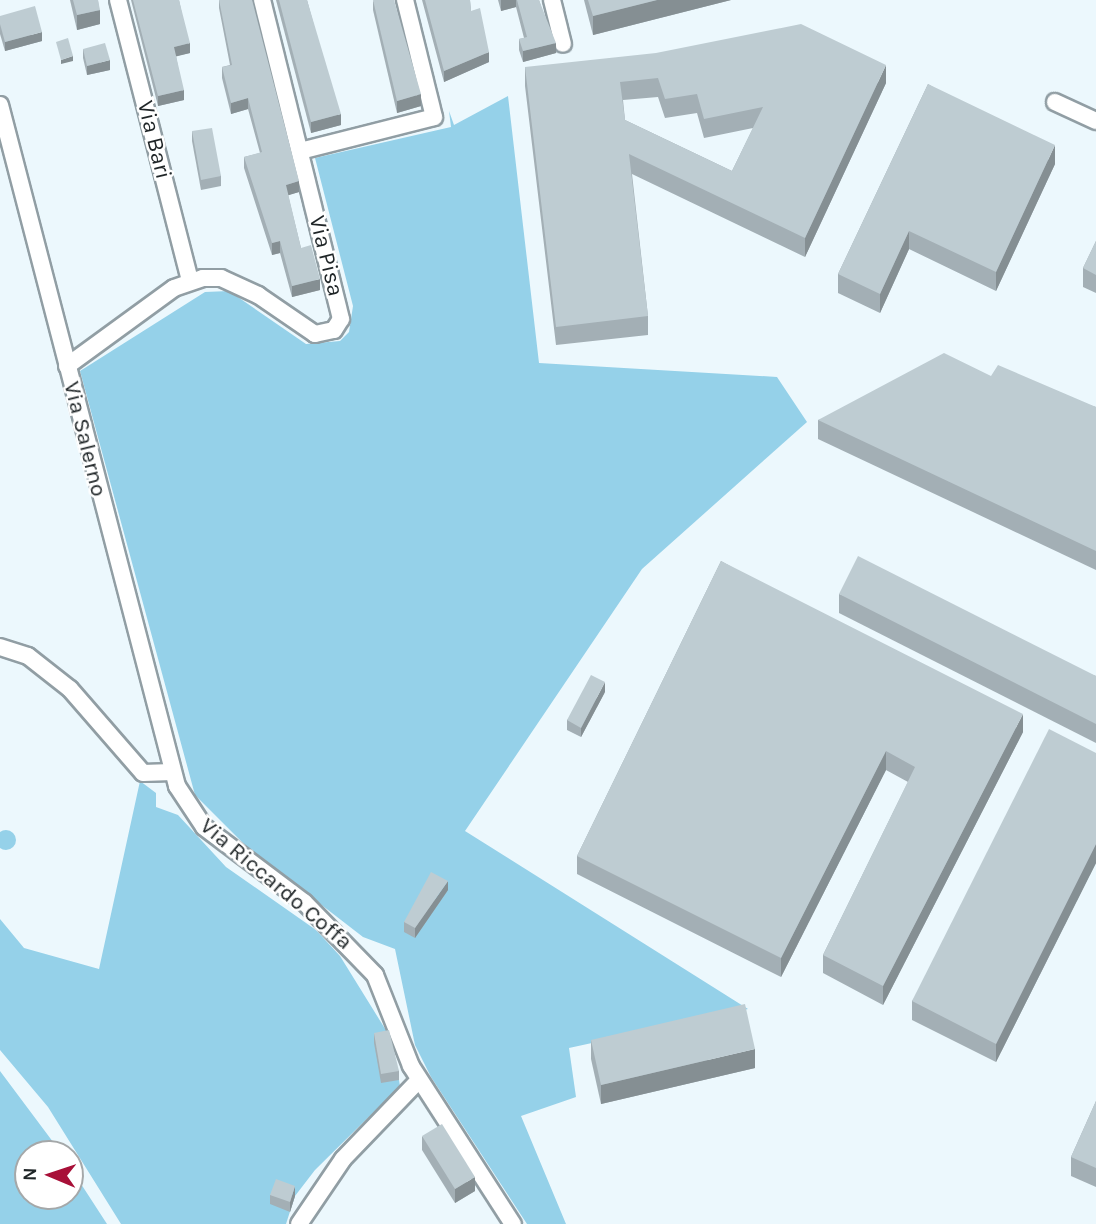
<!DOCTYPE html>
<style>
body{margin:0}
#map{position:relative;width:1096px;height:1224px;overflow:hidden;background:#ecf8fd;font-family:Karla,sans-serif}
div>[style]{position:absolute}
.green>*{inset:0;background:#95d1e9}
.round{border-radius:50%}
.roads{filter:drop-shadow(2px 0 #919ea4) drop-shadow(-2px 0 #919ea4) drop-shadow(0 2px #919ea4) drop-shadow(0 -2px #919ea4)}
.street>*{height:16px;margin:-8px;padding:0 8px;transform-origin:8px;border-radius:8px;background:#fff}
.wall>*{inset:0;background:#a3afb5}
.shaded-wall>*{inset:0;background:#858f93}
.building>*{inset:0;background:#beccd2}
span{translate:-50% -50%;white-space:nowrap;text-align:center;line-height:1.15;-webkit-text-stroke:5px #fff;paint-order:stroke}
.street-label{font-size:23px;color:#1f2527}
.north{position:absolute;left:14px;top:1140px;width:70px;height:70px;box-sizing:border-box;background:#fff;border:2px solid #a5a8a9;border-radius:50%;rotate:272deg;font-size:19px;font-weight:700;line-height:28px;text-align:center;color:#1f2527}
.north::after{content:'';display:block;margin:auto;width:24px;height:32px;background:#a81038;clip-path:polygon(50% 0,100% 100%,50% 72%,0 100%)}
</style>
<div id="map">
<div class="green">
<i style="clip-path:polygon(508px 96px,539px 363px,777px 377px,807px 422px,642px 569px,465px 831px,748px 1009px,569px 1048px,576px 1097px,521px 1116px,566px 1224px,527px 1224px,431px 1077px,415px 1045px,395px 949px,363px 937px,249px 849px,195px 795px,80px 371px,205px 292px,229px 291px,306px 344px,340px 341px,349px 332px,353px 306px,315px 158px,451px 127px,449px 111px,454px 125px)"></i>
<i style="clip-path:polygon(140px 781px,156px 793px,156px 807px,178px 815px,226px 867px,316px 930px,340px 956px,392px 1040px,400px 1086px,315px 1170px,295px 1196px,286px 1224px,121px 1224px,48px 1107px,0 1050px,0 919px,24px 948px,99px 969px)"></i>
<i class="round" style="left:-4px;top:830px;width:20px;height:20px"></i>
<i style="clip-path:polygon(0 1071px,62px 1154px,28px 1154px,28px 1196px,70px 1196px,70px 1167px,107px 1224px,0 1224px)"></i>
</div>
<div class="roads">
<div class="street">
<i style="left:118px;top:0;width:290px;rotate:75.6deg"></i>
<i style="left:552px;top:0;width:45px;rotate:76deg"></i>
<i style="left:1055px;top:102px;width:45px;rotate:24.9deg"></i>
<i style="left:0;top:105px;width:704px;rotate:75.43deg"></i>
<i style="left:177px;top:786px;width:49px;rotate:56.6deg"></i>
<i style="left:204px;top:827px;width:125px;rotate:36.9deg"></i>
<i style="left:304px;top:902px;width:102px;rotate:45.8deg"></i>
<i style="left:375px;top:975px;width:98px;rotate:68.4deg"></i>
<i style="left:411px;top:1066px;width:188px;rotate:57.2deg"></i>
<i style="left:300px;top:151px;width:138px;rotate:-14.2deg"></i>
<i style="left:434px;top:117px;width:121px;rotate:-103.9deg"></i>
<i style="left:67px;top:366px;width:132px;rotate:-36.1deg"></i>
<i style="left:174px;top:288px;width:31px;rotate:-19deg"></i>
<i style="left:203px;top:278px;width:18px"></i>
<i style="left:221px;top:278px;width:41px;rotate:24.7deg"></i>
<i style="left:258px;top:295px;width:69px;rotate:34.4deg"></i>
<i style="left:315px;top:334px;width:19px;rotate:-12deg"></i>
<i style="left:334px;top:330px;width:13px;rotate:-58deg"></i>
<i style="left:341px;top:319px;width:329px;rotate:-103.9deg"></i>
<i style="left:0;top:647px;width:29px;rotate:18deg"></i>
<i style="left:28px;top:656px;width:53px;rotate:38.2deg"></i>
<i style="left:70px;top:689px;width:111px;rotate:49deg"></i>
<i style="left:143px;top:773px;width:29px;rotate:-2deg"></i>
<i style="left:299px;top:1224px;width:78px;rotate:-55.9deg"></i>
<i style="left:343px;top:1159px;width:110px;rotate:-46.1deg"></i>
</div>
</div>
<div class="wall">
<i style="clip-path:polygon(70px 0,98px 0,100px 24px,77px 30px)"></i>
<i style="clip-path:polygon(131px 0,179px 0,190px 53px,176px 56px,184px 100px,158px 106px)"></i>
<i style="clip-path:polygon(219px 0,252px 0,299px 192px,288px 195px,301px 248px,320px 290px,292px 297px,280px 253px,272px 255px,244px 168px,244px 157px,260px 153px,248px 109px,231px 114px,222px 78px,222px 67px,230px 65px,219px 8px)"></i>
<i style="clip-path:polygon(276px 0,307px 0,341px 125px,311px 133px)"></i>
<i style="clip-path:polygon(373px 0,421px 106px,397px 113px,373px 10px)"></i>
<i style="clip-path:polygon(422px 0,470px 0,471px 11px,489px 62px,444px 82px)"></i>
<i style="clip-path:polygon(498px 0,539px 0,556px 53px,523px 62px,519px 50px,519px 39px,524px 38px,516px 7px,501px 11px)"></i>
<i style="clip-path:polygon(584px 0,731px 0,593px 35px)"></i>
<i style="clip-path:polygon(0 16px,42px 41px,5px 51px,0 34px)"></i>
<i style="clip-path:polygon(83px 49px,110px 70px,87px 75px,83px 58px)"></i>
<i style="clip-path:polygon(evenodd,525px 67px,886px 83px,805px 257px,632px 174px,648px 316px,648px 335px,556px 345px,525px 86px,525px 67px,658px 97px,665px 118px,697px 113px,704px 138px,753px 128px,732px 171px,625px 120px,623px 100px,658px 97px)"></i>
<i style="clip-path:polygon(928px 84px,1055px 164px,996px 291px,909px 249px,880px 313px,838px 293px,838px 274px)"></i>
<i style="clip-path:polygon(192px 131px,221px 176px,221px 186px,201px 190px,192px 141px)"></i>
<i style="clip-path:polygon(1096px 241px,1096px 293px,1083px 287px,1083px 268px)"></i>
<i style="clip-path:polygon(991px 376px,1096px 407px,1096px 570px,818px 439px,818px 420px)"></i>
<i style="clip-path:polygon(721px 561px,1023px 732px,883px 1005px,823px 973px,823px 955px,908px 782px,886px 770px,781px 977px,577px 874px,577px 856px)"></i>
<i style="clip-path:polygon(839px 594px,1096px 676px,1096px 743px,839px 613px)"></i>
<i style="clip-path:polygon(605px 692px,581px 737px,567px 730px,567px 720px)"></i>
<i style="clip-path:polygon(1096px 753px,1096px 863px,996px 1062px,912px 1020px,912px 1001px)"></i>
<i style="clip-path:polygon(448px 890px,415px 938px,404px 932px,404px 922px)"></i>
<i style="clip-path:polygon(374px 1033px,399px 1071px,399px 1080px,381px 1083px,374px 1043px)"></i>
<i style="clip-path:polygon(591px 1040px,755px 1068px,601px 1104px,591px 1059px)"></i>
<i style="clip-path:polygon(1096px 1101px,1096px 1187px,1071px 1176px,1071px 1157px)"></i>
<i style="clip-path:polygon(422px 1136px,475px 1191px,455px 1203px,422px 1150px)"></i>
<i style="clip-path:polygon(270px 1195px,295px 1196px,290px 1212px,270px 1204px)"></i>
</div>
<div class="shaded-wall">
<i style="clip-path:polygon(501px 0,516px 0,516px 7px,501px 11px)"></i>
<i style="clip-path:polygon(657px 0,731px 0,593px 35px,593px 16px)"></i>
<i style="clip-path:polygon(100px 10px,100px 24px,77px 30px,77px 15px)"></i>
<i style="clip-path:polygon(42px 32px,42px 41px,5px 51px,5px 42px)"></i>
<i style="clip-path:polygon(190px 43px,190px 53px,174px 57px,174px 47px)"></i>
<i style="clip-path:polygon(556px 43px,556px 53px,523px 62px,523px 51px)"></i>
<i style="clip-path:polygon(489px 52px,489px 62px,444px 82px,444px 71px)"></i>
<i style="clip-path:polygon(73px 56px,73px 61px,61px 64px,61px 60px)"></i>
<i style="clip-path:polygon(110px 60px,110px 70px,87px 75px,87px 66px)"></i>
<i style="clip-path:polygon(886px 65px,886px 83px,805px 257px,805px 238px)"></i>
<i style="clip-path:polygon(184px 90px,184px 100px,158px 106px,158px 96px)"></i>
<i style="clip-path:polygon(421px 94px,421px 106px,397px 113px,397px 101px)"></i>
<i style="clip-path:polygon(248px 98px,248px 109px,231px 114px,231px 103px)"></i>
<i style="clip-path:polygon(341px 114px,341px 125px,311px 133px,311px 122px)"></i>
<i style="clip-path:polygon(1055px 145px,1055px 164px,996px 291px,996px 272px)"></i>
<i style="clip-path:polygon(299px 181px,299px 192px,286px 196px,286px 185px)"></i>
<i style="clip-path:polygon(909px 231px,909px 249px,880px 313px,880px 294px)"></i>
<i style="clip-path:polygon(280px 241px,280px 253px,272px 255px,272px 243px)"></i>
<i style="clip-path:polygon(320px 279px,320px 290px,292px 297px,292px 286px)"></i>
<i style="clip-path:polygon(605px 682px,605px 692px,581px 737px,581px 728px)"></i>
<i style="clip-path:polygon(1023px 714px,1023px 732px,883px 1005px,883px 986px)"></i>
<i style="clip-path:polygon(886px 751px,886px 770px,781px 977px,781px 958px)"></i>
<i style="clip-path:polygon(1096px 844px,1096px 863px,996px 1062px,996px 1044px)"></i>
<i style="clip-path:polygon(448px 881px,448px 890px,415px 938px,415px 928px)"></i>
<i style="clip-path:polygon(755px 1049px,755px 1068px,601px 1104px,601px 1085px)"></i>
<i style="clip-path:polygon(475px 1177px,475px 1191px,455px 1203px,455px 1189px)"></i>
<i style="clip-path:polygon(295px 1186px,295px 1196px,290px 1212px,290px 1202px)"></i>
</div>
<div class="building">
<i style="clip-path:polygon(73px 0,98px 0,100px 10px,77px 15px)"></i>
<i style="clip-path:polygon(133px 0,179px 0,190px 43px,174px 47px,184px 90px,158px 96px)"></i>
<i style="clip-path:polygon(219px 0,252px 0,299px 181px,286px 185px,301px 248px,311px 245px,320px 279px,292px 286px,280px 241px,272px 243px,244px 157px,262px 152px,248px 98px,231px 103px,222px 67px,232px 65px)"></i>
<i style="clip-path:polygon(279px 0,307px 0,341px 114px,311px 122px)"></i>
<i style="clip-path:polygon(373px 0,394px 0,421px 94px,397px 101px)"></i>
<i style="clip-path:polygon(425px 0,470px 0,471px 11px,480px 8px,489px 52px,444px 71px)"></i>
<i style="clip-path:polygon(517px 0,539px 0,556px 43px,523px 51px,519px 39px,527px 37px)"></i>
<i style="clip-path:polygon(588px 0,657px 0,593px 16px)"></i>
<i style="clip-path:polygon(35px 6px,42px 32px,5px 42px,0 24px,0 16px)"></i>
<i style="clip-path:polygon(evenodd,801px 24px,886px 65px,805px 238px,629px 154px,648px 316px,556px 327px,525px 67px,656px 53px,801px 24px,658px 78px,665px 99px,697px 94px,704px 119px,763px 107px,732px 171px,625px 120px,620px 82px,658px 78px)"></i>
<i style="clip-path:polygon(68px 38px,73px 56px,61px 60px,56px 42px)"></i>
<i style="clip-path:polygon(105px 43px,110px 60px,87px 66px,83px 49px)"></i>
<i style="clip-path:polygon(928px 84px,1055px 145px,996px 272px,909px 231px,880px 294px,838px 274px)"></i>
<i style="clip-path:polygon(212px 128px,221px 176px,201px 180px,192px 131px)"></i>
<i style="clip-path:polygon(1096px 241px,1096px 275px,1083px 268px)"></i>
<i style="clip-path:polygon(944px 353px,991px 376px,998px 365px,1096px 407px,1096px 551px,818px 420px)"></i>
<i style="clip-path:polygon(858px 556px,1096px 676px,1096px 724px,839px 594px)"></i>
<i style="clip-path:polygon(721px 561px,1023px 714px,883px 986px,823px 955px,915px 767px,886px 751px,781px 958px,577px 856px)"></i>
<i style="clip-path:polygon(591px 675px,605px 682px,581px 728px,567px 720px)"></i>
<i style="clip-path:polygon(1049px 729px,1096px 753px,1096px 844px,996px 1044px,912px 1001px)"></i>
<i style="clip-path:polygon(431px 872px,448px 881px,415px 928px,404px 922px)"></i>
<i style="clip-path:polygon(745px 1004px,755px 1049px,601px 1085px,591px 1040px)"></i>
<i style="clip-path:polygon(389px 1030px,399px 1071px,381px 1074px,374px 1033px)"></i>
<i style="clip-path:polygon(1096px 1101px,1096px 1168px,1071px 1157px)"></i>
<i style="clip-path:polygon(442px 1124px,475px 1177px,455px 1189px,422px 1136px)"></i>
<i style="clip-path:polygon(276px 1179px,295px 1186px,290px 1202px,270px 1195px)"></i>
</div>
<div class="street-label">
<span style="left:154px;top:140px;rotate:76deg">Via Bari</span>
<span style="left:326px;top:256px;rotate:76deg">Via Pisa</span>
<span style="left:85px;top:439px;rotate:76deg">Via Salerno</span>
<span style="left:276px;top:884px;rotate:40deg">Via Riccardo Coffa</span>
</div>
<div class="north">N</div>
</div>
